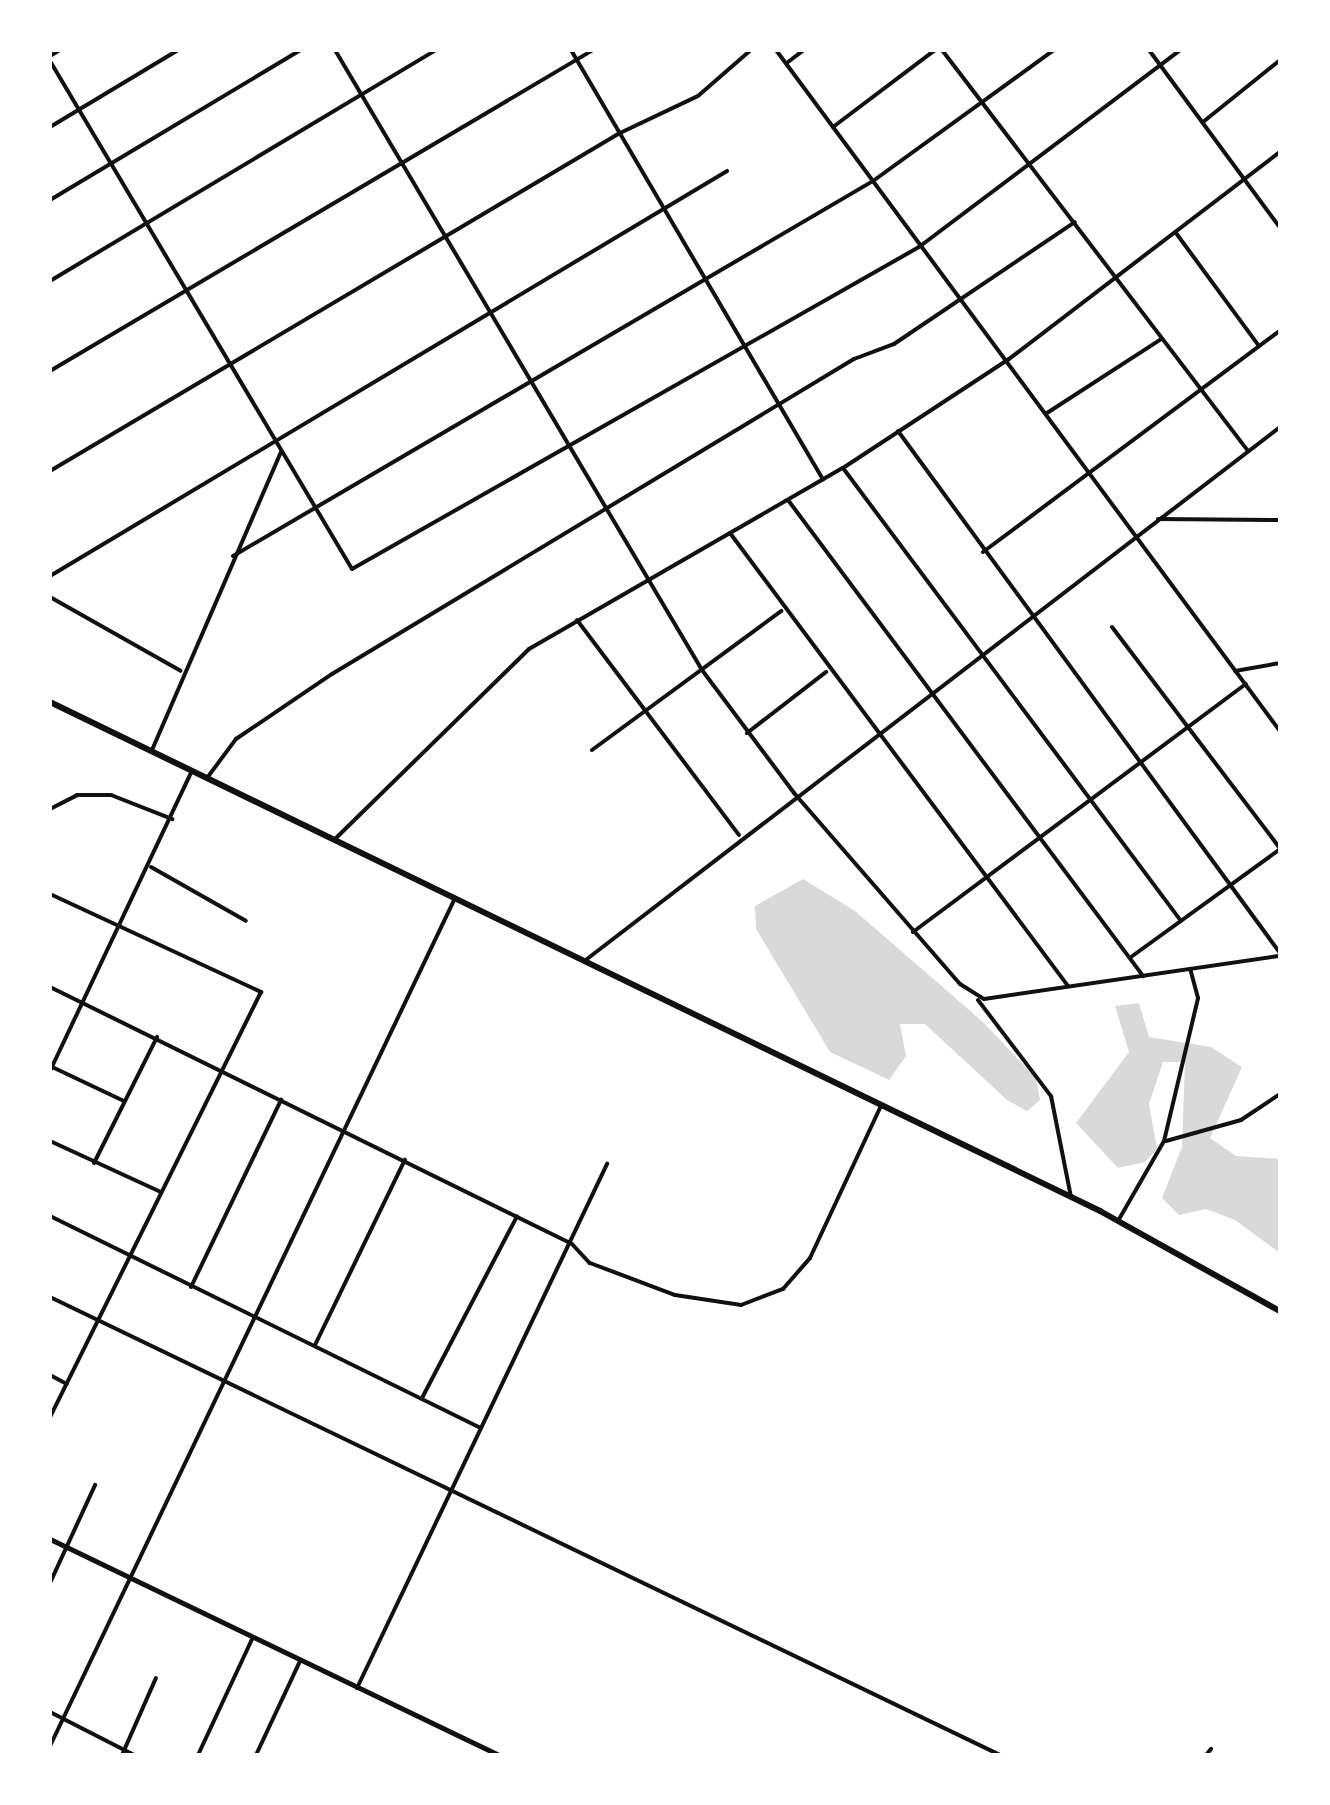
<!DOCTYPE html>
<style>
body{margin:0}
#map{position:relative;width:1330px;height:1805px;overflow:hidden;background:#fff;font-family:"Source Sans 3",sans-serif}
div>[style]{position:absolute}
.water>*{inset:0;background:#d9d9d9}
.minor>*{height:4px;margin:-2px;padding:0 2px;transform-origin:2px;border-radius:2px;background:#111}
.tertiary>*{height:5px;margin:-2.5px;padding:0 2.5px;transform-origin:2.5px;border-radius:2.5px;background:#111}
.trunk>*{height:6px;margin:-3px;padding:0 3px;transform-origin:3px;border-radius:3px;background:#111}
span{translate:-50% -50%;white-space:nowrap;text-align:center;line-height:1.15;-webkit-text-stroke:10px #fff;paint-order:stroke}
.frame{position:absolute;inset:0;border:52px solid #fff;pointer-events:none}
</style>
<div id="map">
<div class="water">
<i style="clip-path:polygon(803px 879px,855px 911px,983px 1022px,1036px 1078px,1040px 1100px,1027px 1111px,1007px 1100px,925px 1024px,900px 1024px,906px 1056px,889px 1080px,830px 1052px,756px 929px,755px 906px)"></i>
<i style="clip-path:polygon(1139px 1003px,1149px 1037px,1211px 1047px,1242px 1067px,1210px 1138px,1236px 1156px,1280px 1159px,1280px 1253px,1235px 1220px,1206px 1209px,1179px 1215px,1162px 1198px,1182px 1147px,1185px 1062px,1163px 1062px,1149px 1104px,1157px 1149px,1145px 1162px,1118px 1168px,1076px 1123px,1129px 1052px,1115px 1006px)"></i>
</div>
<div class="minor">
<i style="left:335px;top:50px;width:720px;rotate:59.38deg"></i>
<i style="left:702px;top:670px;width:154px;rotate:53.2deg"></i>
<i style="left:794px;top:793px;width:253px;rotate:49deg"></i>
<i style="left:960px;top:984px;width:28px;rotate:32deg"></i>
<i style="left:984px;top:999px;width:299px;rotate:-8.3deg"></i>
<i style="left:571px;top:50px;width:498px;rotate:59.6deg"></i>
<i style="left:776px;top:50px;width:847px;rotate:53.5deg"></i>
<i style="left:942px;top:50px;width:504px;rotate:52.65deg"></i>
<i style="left:1149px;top:50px;width:221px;rotate:53.6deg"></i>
<i style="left:50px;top:56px;width:12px;rotate:-31deg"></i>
<i style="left:50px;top:61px;width:591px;rotate:59.27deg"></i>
<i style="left:352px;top:569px;width:652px;rotate:-29.59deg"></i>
<i style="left:919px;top:247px;width:327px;rotate:-37deg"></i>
<i style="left:788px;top:62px;width:20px;rotate:-37deg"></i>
<i style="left:1203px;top:122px;width:99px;rotate:-38.8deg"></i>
<i style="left:50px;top:127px;width:149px;rotate:-31deg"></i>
<i style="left:833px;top:127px;width:128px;rotate:-37deg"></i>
<i style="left:50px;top:200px;width:292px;rotate:-30.9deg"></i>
<i style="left:1176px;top:233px;width:140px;rotate:53.7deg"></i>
<i style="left:50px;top:281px;width:450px;rotate:-30.9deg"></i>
<i style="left:50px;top:371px;width:631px;rotate:-30.59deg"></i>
<i style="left:1047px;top:413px;width:135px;rotate:-32.9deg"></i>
<i style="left:898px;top:431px;width:647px;rotate:53.8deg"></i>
<i style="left:843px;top:468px;width:565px;rotate:53.27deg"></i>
<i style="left:50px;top:471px;width:663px;rotate:-30.67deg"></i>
<i style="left:620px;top:133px;width:86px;rotate:-25.4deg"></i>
<i style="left:698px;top:96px;width:70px;rotate:-41deg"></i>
<i style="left:788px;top:500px;width:594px;rotate:53.28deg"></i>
<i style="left:1158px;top:519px;width:122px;rotate:0.5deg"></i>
<i style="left:730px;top:533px;width:565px;rotate:53.27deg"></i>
<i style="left:983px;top:552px;width:370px;rotate:-36.7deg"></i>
<i style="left:233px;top:556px;width:742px;rotate:-30.37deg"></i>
<i style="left:873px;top:181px;width:223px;rotate:-35.9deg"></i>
<i style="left:50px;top:576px;width:789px;rotate:-30.89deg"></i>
<i style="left:50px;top:597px;width:150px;rotate:29.5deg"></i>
<i style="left:577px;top:620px;width:269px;rotate:53deg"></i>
<i style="left:1112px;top:627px;width:278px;rotate:52.8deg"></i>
<i style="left:1235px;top:671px;width:46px;rotate:-10.1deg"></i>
<i style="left:747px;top:733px;width:100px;rotate:-37.7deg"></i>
<i style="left:152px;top:750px;width:325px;rotate:-66.6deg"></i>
<i style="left:592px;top:750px;width:235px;rotate:-36.3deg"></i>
<i style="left:207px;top:778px;width:49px;rotate:-53.4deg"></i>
<i style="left:236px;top:739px;width:116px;rotate:-34.1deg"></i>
<i style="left:332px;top:674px;width:610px;rotate:-31.11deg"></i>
<i style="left:854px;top:359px;width:43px;rotate:-20.6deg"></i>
<i style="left:894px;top:344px;width:218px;rotate:-34deg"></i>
<i style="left:50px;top:809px;width:30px;rotate:-27deg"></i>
<i style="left:77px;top:795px;width:34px"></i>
<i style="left:111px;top:795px;width:66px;rotate:21.5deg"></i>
<i style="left:334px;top:840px;width:273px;rotate:-44.4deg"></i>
<i style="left:529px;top:649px;width:362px;rotate:-30deg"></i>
<i style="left:843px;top:468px;width:199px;rotate:-33.3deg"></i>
<i style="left:1009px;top:359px;width:341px;rotate:-37.4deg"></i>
<i style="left:151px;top:867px;width:109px;rotate:29.6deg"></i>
<i style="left:50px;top:894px;width:233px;rotate:24.9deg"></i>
<i style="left:261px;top:992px;width:474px;rotate:116.4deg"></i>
<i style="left:913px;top:932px;width:415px;rotate:-36.7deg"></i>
<i style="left:1131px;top:957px;width:184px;rotate:-35.9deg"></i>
<i style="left:587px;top:959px;width:874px;rotate:-37.51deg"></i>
<i style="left:50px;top:987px;width:582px;rotate:26.21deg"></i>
<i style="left:572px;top:1244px;width:26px;rotate:47deg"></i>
<i style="left:590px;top:1263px;width:91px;rotate:20.6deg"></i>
<i style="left:675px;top:1295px;width:67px;rotate:8.6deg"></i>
<i style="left:741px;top:1305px;width:45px;rotate:-20.9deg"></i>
<i style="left:783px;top:1289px;width:41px;rotate:-48.9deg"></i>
<i style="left:810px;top:1258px;width:168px;rotate:-65deg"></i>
<i style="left:978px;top:1000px;width:121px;rotate:52.8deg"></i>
<i style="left:1051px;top:1096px;width:103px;rotate:78.8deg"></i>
<i style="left:50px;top:1066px;width:80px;rotate:25.3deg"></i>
<i style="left:50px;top:1071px;width:332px;rotate:-64.7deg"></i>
<i style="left:50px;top:1141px;width:122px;rotate:24.7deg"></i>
<i style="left:1166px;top:1141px;width:78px;rotate:-15.6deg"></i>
<i style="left:1241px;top:1120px;width:47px;rotate:-33.7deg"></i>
<i style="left:94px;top:1163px;width:141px;rotate:-63.4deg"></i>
<i style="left:50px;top:1216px;width:480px;rotate:26.2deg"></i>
<i style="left:1118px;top:1221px;width:92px;rotate:-60.1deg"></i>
<i style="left:1164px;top:1141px;width:147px;rotate:-76.6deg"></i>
<i style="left:1198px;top:998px;width:30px;rotate:-105deg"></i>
<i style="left:191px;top:1287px;width:208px;rotate:-64.3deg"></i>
<i style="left:50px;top:1297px;width:1055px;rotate:25.74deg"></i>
<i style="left:315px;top:1345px;width:206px;rotate:-64.1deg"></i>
<i style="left:50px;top:1375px;width:19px;rotate:28deg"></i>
<i style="left:422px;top:1398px;width:205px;rotate:-62.4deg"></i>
<i style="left:50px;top:1583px;width:108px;rotate:-65.3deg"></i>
<i style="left:357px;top:1688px;width:581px;rotate:-64.49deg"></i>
<i style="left:50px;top:1712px;width:94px;rotate:27.1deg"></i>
<i style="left:50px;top:1746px;width:940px;rotate:-64.47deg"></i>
<i style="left:122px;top:1755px;width:84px;rotate:-66.2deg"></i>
<i style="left:198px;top:1755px;width:128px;rotate:-65deg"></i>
<i style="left:256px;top:1755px;width:104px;rotate:-64.9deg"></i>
<i style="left:1206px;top:1755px;width:8px;rotate:-50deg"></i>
</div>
<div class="tertiary">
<i style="left:50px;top:1539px;width:497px;rotate:25.7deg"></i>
</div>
<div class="trunk">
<i style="left:50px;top:702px;width:1167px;rotate:25.86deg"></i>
<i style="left:1100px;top:1211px;width:206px;rotate:29.1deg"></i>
</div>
<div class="frame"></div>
</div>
